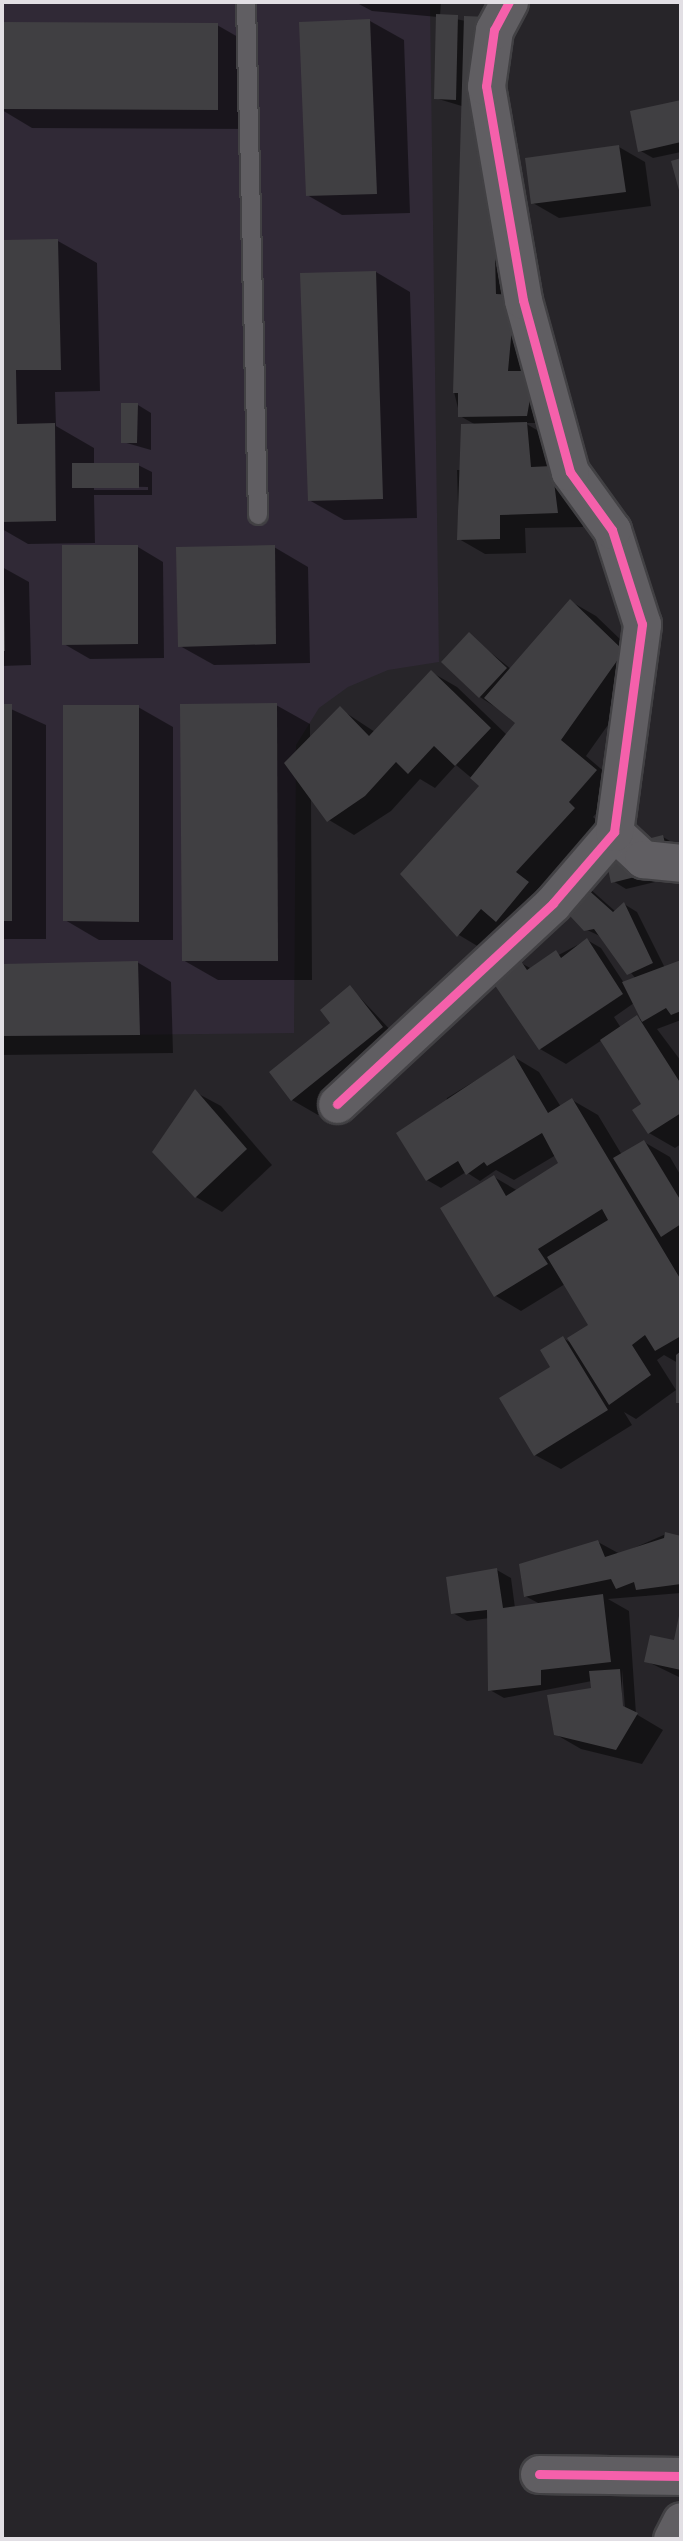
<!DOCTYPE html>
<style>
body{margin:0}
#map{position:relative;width:683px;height:2541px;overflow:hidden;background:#272529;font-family:"Fira Sans",sans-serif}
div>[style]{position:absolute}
.built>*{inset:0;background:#302936}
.shadow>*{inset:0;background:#0007}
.building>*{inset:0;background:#403f42}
.roads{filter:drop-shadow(2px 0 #424144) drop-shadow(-2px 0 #424144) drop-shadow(0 2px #424144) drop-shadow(0 -2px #424144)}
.service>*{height:18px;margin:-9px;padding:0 9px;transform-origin:9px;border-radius:9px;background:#605e62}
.minor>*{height:37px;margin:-18.5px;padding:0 18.5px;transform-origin:18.5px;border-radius:18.5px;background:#605e62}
.cycleway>*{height:9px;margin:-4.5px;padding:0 4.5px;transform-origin:4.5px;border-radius:4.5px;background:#f560ab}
span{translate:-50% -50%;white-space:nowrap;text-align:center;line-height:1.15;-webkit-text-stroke:5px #1e1a22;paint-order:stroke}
.frame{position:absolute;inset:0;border:4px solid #e2dfe4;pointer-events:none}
</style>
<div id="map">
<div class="built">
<i style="clip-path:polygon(2px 2px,430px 2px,439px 662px,388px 670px,348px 687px,319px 708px,296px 745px,294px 1033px,2px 1036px)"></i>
</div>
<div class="shadow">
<i style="clip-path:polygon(355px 2px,441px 2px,440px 16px,466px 21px,491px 90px,528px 304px,522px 373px,541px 423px,525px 423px,552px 439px,577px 483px,583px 527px,525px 528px,526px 553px,485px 554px,459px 539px,457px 470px,464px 470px,476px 425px,460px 416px,454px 392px,465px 107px,435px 98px,438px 17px,372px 11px)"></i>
<i style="clip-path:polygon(370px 21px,404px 40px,410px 213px,342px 215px,307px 195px)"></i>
<i style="clip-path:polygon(2px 24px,217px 25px,252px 45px,252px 129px,32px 128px,2px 110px)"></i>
<i style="clip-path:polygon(681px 102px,681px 152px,653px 158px,639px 150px,632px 112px)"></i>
<i style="clip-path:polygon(619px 147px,645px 162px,651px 206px,559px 218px,533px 203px)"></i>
<i style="clip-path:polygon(evenodd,58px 241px,97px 263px,100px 391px,55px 392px,56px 426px,94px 448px,94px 465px,138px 465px,152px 472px,152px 495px,94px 495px,95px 543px,28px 544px,2px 529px,2px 242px,58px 241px,94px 486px,148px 487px,148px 490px,94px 490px,94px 486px)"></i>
<i style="clip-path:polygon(376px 272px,410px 292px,417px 518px,344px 520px,309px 500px)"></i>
<i style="clip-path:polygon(138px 405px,151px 413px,151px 450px,123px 442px)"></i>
<i style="clip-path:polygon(138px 547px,163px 562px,164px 658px,90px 659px,64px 644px)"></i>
<i style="clip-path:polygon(274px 547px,308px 567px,310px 663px,214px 665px,180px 646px)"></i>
<i style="clip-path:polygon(2px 567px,29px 582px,31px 665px,2px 666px)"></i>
<i style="clip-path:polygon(570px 601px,596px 616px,649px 667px,586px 756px,621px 786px,593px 817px,600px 823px,540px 888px,553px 898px,484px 950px,459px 935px,402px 874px,481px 786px,456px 765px,435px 788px,420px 779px,391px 811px,354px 835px,329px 820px,311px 797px,312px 980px,218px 980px,183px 960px,276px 705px,310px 724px,310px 739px,340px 709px,375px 732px,431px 672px,457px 687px,507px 735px,518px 722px,480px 697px,469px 635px,511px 669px)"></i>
<i style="clip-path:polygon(2px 705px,46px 725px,46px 939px,2px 939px)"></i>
<i style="clip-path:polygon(138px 707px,173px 727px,173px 940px,99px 940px,65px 920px)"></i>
<i style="clip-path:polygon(663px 837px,677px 845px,680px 876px,626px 889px,613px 881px)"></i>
<i style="clip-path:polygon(evenodd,589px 888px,616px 912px,624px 904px,637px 912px,665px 968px,681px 962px,681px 1020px,657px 1029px,681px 1061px,681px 1144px,675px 1148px,649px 1133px,643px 1105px,602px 1040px,566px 1064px,540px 1049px,521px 963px,532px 969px,587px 940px,601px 948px,624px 983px,636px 979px,602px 937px,585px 929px,560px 902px,589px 888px,634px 1003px,643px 1021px,637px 1017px,621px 1028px,614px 1017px,634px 1003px)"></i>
<i style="clip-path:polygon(137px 962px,171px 982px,173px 1053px,2px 1055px,2px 966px)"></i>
<i style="clip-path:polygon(350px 987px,396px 1036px,378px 1067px,318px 1115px,292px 1100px,337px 1029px)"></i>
<i style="clip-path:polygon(514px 1057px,539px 1072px,561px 1107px,572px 1100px,598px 1115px,622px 1155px,644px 1142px,670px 1157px,681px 1176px,681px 1400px,678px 1363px,664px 1355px,657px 1360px,676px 1390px,636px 1419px,624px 1412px,632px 1425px,561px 1469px,535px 1455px,552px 1368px,563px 1338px,573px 1344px,591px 1328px,565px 1284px,521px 1311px,496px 1296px,494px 1177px,518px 1191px,560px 1163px,556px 1155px,514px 1180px,496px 1170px,480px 1181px,466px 1172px,441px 1188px,427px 1180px,447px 1098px)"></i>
<i style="clip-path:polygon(195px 1092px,221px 1106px,272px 1165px,222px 1212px,196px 1197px,154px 1152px)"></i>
<i style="clip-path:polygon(evenodd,666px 1534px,681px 1538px,681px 1593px,608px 1599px,629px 1611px,636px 1714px,663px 1730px,642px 1764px,581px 1749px,555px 1734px,592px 1690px,592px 1681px,504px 1698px,490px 1690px,490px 1618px,467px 1621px,453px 1613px,497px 1570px,511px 1578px,515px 1608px,540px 1604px,525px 1596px,598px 1542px,620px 1554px,666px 1534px,622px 1670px,625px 1708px,622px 1708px,622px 1670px)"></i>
<i style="clip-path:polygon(681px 1615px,681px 1678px,646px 1661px,675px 1643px)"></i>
</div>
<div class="building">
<i style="clip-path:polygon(436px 14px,458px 15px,456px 100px,434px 99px)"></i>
<i style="clip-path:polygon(464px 16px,489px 17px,496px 294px,515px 295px,508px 371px,535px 371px,527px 416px,458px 417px,458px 393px,453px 393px)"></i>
<i style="clip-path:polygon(370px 19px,377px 194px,306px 196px,299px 22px)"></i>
<i style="clip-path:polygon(2px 22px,218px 23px,218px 110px,2px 109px)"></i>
<i style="clip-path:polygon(681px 100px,681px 142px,638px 152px,630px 111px)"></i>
<i style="clip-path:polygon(619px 145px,626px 192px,531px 204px,525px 158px)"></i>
<i style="clip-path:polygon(681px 158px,681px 194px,680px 194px,671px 161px)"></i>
<i style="clip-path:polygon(58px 239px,61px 370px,16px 370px,17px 424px,55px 423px,56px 521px,2px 522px,2px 240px)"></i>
<i style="clip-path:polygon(376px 271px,383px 499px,308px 501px,300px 273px)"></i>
<i style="clip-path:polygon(121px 403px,138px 403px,137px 443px,121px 443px)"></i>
<i style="clip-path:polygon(527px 422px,531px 467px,552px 466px,558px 513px,500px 515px,500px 539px,457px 540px,461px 424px)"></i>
<i style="clip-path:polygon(72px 463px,139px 463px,139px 488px,72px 488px)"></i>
<i style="clip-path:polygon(62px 545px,138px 545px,138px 644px,62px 645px)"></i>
<i style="clip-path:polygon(275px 545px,276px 644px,178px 647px,176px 547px)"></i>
<i style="clip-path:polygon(2px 583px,4px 583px,5px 651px,2px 651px)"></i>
<i style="clip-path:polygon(570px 599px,624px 651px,561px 740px,597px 770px,569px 802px,575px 808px,516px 872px,529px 882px,496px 922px,481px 909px,457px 937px,400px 874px,479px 786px,470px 778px,515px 723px,484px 698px)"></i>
<i style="clip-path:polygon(469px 632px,507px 668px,479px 698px,441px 662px)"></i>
<i style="clip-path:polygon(431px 670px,491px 728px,455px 766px,434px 746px,408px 774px,396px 762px,365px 796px,327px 822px,284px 763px,340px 706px,369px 736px)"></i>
<i style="clip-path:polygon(277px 703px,278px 961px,182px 961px,180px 704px)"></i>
<i style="clip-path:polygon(2px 704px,12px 704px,12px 921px,2px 921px)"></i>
<i style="clip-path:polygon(63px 705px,139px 705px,139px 922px,63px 921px)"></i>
<i style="clip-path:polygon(663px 835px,671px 868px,611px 883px,604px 850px)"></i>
<i style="clip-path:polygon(575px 878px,613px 912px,624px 902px,653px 963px,627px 975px,594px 929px,584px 931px,557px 902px)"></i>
<i style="clip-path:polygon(587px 938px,623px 994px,539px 1050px,492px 981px,521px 961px,527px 970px,556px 950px,561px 958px)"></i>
<i style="clip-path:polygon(681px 960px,681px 1011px,671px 1015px,666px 1008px,642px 1022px,622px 982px)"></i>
<i style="clip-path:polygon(138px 961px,140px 1035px,2px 1036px,2px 964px)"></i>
<i style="clip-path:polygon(350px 985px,383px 1027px,291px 1101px,269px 1072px,330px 1023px,320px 1010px)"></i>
<i style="clip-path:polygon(637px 1015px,681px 1084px,681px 1113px,648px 1134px,632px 1110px,641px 1104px,600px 1040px)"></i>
<i style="clip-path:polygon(514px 1055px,548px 1113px,572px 1098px,681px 1280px,681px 1336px,655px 1351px,645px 1335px,632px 1345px,651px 1375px,609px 1405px,567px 1338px,588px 1325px,547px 1257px,608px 1220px,602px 1209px,538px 1249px,548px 1264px,494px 1297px,440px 1208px,494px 1175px,506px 1196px,558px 1163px,542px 1133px,487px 1166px,484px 1162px,466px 1175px,458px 1161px,426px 1181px,396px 1133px)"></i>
<i style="clip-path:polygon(195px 1089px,247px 1149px,195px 1198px,152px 1152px)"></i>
<i style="clip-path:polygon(644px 1140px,681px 1201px,681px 1224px,661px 1237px,613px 1158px)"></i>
<i style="clip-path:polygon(563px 1336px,608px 1410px,534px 1456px,499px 1398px,550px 1367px,540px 1350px)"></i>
<i style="clip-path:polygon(681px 1351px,681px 1403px,676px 1403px,676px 1355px)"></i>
<i style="clip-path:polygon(665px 1532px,681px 1536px,681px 1584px,636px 1590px,634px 1582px,616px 1589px,611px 1579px,524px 1597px,519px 1564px,598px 1540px,605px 1557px,664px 1538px)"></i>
<i style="clip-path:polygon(497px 1568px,503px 1608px,603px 1594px,611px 1662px,541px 1670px,541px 1685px,488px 1691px,487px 1610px,451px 1614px,446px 1577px)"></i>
<i style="clip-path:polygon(680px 1611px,681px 1670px,644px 1662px,650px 1635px,674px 1640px)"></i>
<i style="clip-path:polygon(620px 1669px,623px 1706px,638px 1713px,616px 1750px,554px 1735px,547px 1695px,591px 1688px,589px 1671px)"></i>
</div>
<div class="roads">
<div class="service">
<i style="left:246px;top:2px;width:513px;rotate:88.66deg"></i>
</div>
<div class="minor">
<i style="left:614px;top:832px;width:40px;rotate:43deg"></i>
<i style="left:643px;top:859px;width:38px;rotate:6deg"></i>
<i style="left:337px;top:1104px;width:295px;rotate:-42.9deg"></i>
<i style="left:553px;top:903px;width:94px;rotate:-49.3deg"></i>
<i style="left:614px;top:832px;width:210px;rotate:-82.3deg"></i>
<i style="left:642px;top:624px;width:99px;rotate:-107.7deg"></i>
<i style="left:612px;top:530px;width:72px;rotate:-125.9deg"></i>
<i style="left:570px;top:472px;width:178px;rotate:-105.3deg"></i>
<i style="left:523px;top:300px;width:217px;rotate:-99.8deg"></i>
<i style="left:486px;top:86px;width:57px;rotate:-81.9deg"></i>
<i style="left:494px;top:30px;width:32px;rotate:-62deg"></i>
<i style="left:539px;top:2474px;width:142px;rotate:0.8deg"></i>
<i style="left:672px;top:2539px;width:20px;rotate:-63deg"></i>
</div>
</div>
<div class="cycleway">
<i style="left:337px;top:1104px;width:295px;rotate:-42.9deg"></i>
<i style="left:553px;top:903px;width:94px;rotate:-49.3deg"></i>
<i style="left:614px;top:832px;width:210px;rotate:-82.3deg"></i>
<i style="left:642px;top:624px;width:99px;rotate:-107.7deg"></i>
<i style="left:612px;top:530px;width:72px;rotate:-125.9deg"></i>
<i style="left:570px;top:472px;width:178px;rotate:-105.3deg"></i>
<i style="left:523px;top:300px;width:217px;rotate:-99.8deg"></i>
<i style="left:486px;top:86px;width:57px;rotate:-81.9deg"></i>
<i style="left:494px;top:30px;width:32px;rotate:-62deg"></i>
<i style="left:539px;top:2474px;width:142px;rotate:0.8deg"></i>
</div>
<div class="frame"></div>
</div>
